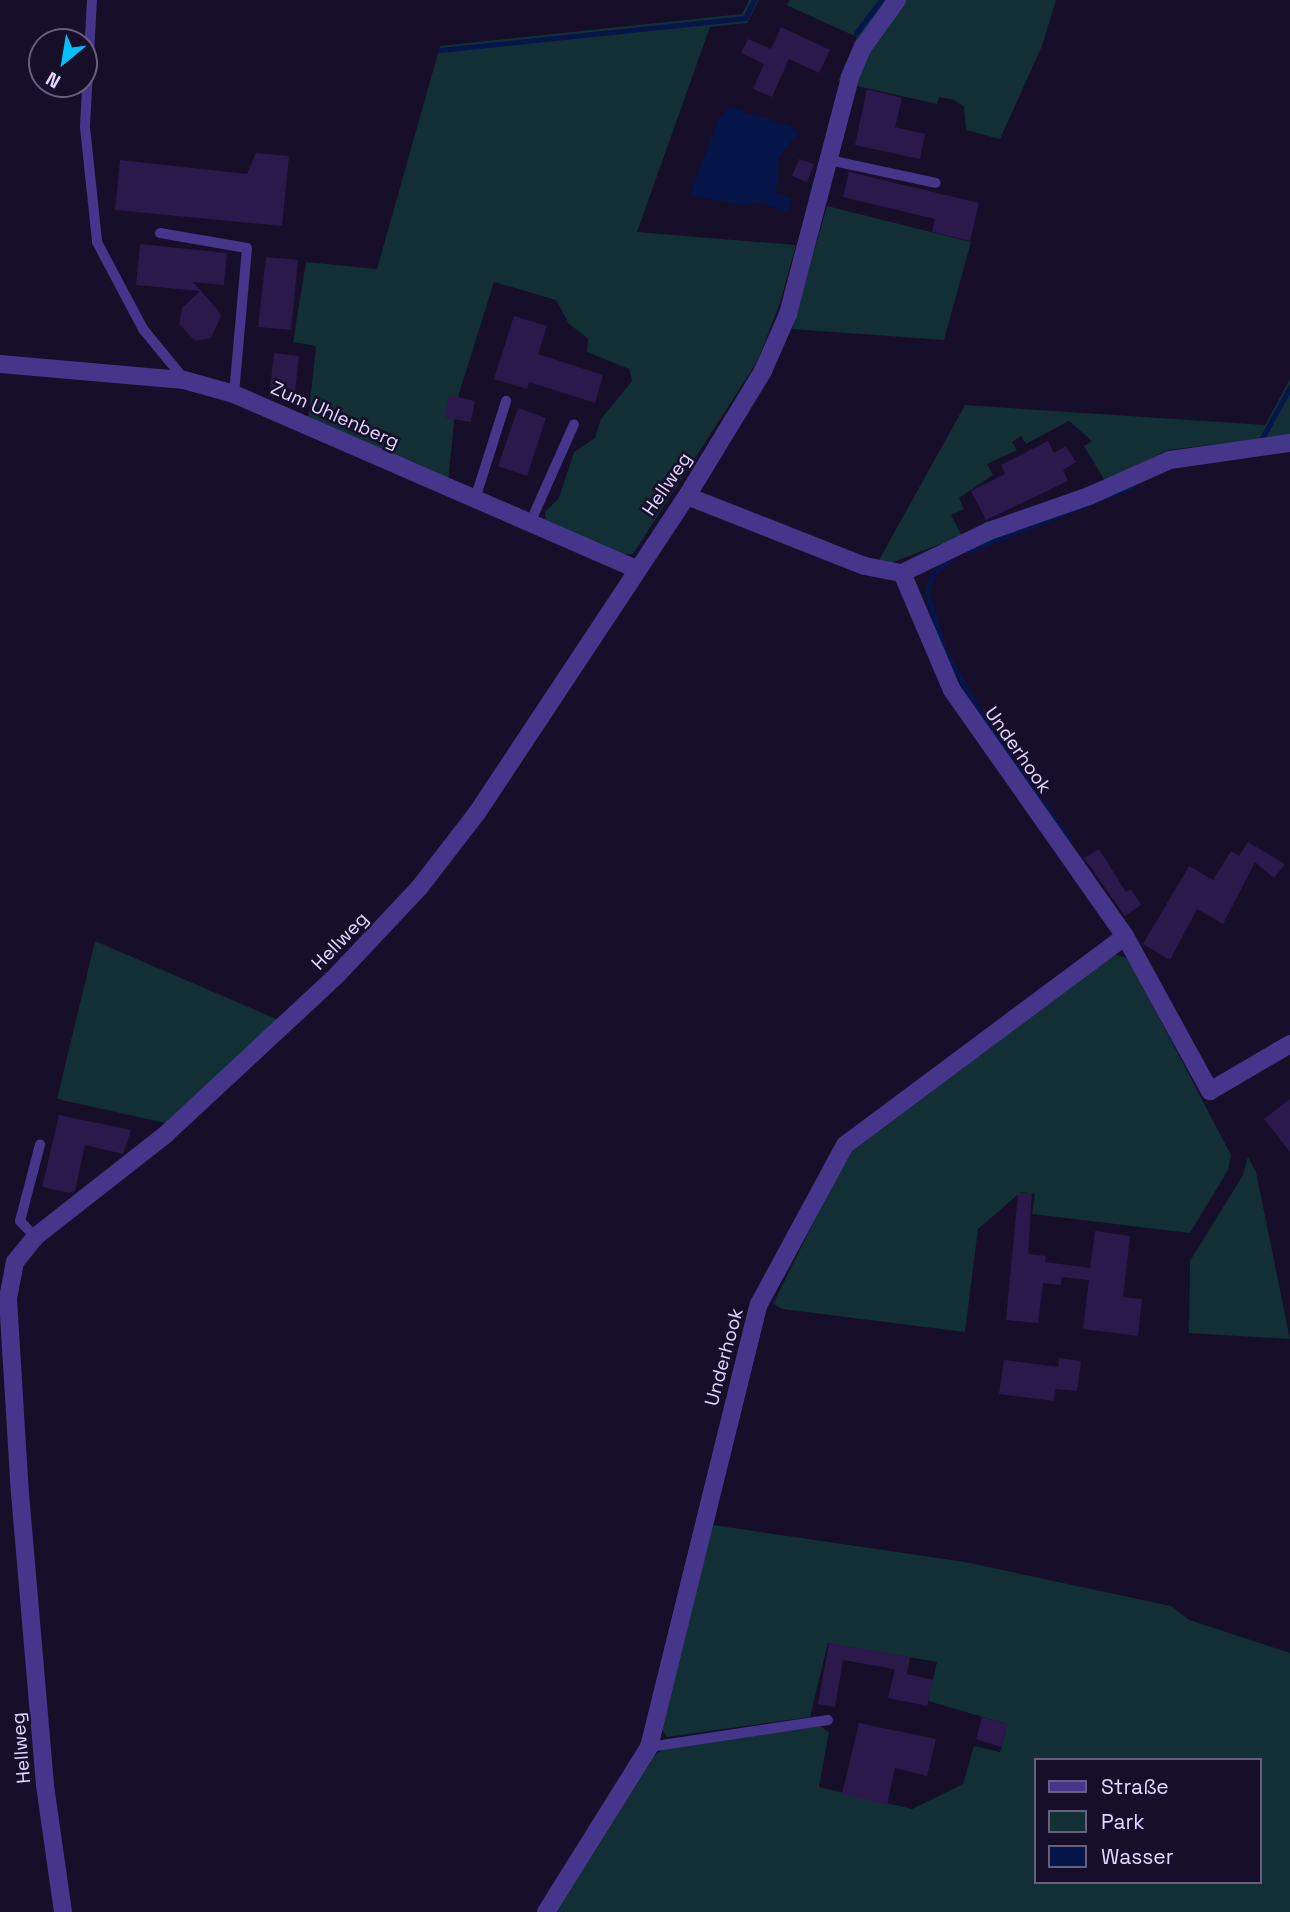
<!DOCTYPE html>
<meta charset="utf-8">
<style>
body{margin:0}
#map{position:relative;width:1290px;height:1912px;overflow:hidden;background:#170e29;font-family:"Space Grotesk",sans-serif}
div>[style]{position:absolute}
.green>*{inset:0;background:#112f34}
.water>*{inset:0;background:#06154a}
.stream>*{height:5px;margin:-2.5px;padding:0 2.5px;transform-origin:2.5px;border-radius:2.5px;background:#06154a}
.building>*{inset:0;background:#2b194b}
.service>*{height:10px;margin:-5px;padding:0 5px;transform-origin:5px;border-radius:5px;background:#46368b}
.minor>*{height:18px;margin:-9px;padding:0 9px;transform-origin:9px;border-radius:9px;background:#46368b}
span{translate:-50% -50%;white-space:nowrap;text-align:center;line-height:1.15;-webkit-text-stroke:5px #170e29;paint-order:stroke}
.street-label{font-size:19px;color:#e1d6ff}
.legend{position:absolute;left:1034px;top:1758px;width:228px;height:126px;box-sizing:border-box;background:#170e29;border:2px solid #685e7f;margin:0;padding:9px 12px;list-style:none;font-size:21px;color:#e1d6ff}
.legend li{display:flex;align-items:center;gap:14px;height:35px}
.legend b{width:35px;border:2px solid #685e7f}
.north{position:absolute;left:28px;top:28px;width:70px;height:70px;box-sizing:border-box;background:#170e29;border:2px solid #685e7f;border-radius:50%;rotate:210deg;font-size:19px;font-weight:700;line-height:28px;text-align:center;color:#e1d6ff}
.north::after{content:'';display:block;margin:auto;width:24px;height:32px;background:#02bfff;clip-path:polygon(50% 0,100% 100%,50% 72%,0 100%)}
</style>
<div id="map">
<div class="green">
<i style="clip-path:polygon(749px 0,759px 0,747px 23px,710px 27px,637px 232px,796px 245px,780px 303px,757px 362px,633px 554px,618px 554px,546px 525px,545px 512px,559px 498px,574px 452px,595px 438px,601px 419px,632px 381px,629px 369px,587px 352px,588px 338px,569px 324px,556px 300px,494px 282px,456px 403px,448px 482px,308px 421px,316px 346px,293px 342px,306px 262px,377px 269px,440px 46px,742px 14px)"></i>
<i style="clip-path:polygon(790px 0,891px 0,844px 80px,838px 81px,857px 37px,786px 5px)"></i>
<i style="clip-path:polygon(903px 0,1056px 0,1042px 46px,1000px 139px,966px 130px,964px 106px,954px 100px,939px 97px,937px 104px,857px 86px,858px 69px)"></i>
<i style="clip-path:polygon(827px 206px,971px 242px,944px 340px,792px 329px)"></i>
<i style="clip-path:polygon(1290px 379px,1290px 435px,1168px 450px,1105px 481px,1084px 446px,1092px 441px,1069px 421px,1026px 444px,1021px 436px,1012px 442px,1017px 450px,987px 464px,993px 475px,959px 498px,964px 509px,951px 515px,962px 536px,888px 564px,879px 560px,965px 405px,1265px 425px)"></i>
<i style="clip-path:polygon(95px 941px,281px 1021px,170px 1124px,57px 1099px)"></i>
<i style="clip-path:polygon(1113px 954px,1128px 958px,1231px 1155px,1228px 1170px,1190px 1233px,1032px 1214px,1035px 1194px,1021px 1192px,978px 1229px,965px 1332px,782px 1309px,773px 1304px,850px 1149px)"></i>
<i style="clip-path:polygon(1248px 1157px,1256px 1172px,1290px 1339px,1189px 1333px,1190px 1261px,1243px 1175px)"></i>
<i style="clip-path:polygon(evenodd,713px 1525px,965px 1562px,1171px 1606px,1189px 1620px,1290px 1653px,1290px 1912px,554px 1912px,654px 1756px,665px 1748px,820px 1726px,829px 1732px,819px 1787px,912px 1809px,963px 1784px,974px 1746px,1000px 1752px,1007px 1724px,928px 1701px,937px 1662px,828px 1643px,810px 1717px,667px 1737px,661px 1728px,713px 1525px,1036px 1760px,1260px 1760px,1260px 1882px,1036px 1882px,1036px 1760px)"></i>
</div>
<div class="water">
<i style="clip-path:polygon(729px 107px,790px 126px,798px 133px,779px 158px,776px 193px,792px 199px,789px 212px,759px 202px,743px 205px,690px 195px,719px 118px)"></i>
</div>
<div class="stream">
<i style="left:856px;top:33px;width:41px;rotate:-52.9deg"></i>
<i style="left:440px;top:50px;width:307px;rotate:-6deg"></i>
<i style="left:745px;top:18px;width:20px;rotate:-63deg"></i>
<i style="left:1261px;top:440px;width:60px;rotate:-61.3deg"></i>
<i style="left:967px;top:551px;width:178px;rotate:-21.4deg"></i>
<i style="left:952px;top:558px;width:24px;rotate:142deg"></i>
<i style="left:933px;top:573px;width:21px;rotate:107deg"></i>
<i style="left:927px;top:593px;width:59px;rotate:73.4deg"></i>
<i style="left:944px;top:650px;width:89px;rotate:59.7deg"></i>
<i style="left:989px;top:727px;width:138px;rotate:54.7deg"></i>
</div>
<div class="building">
<i style="clip-path:polygon(781px 27px,830px 50px,819px 73px,789px 59px,772px 97px,753px 89px,764px 64px,741px 53px,748px 39px,771px 49px)"></i>
<i style="clip-path:polygon(867px 89px,902px 98px,895px 127px,925px 134px,920px 159px,855px 145px)"></i>
<i style="clip-path:polygon(256px 153px,289px 156px,282px 226px,115px 210px,120px 160px,247px 174px)"></i>
<i style="clip-path:polygon(799px 159px,814px 164px,807px 182px,792px 176px)"></i>
<i style="clip-path:polygon(849px 172px,979px 203px,970px 241px,932px 232px,935px 219px,843px 197px)"></i>
<i style="clip-path:polygon(140px 244px,227px 253px,224px 285px,193px 282px,217px 309px,221px 316px,211px 338px,195px 341px,179px 324px,182px 308px,200px 291px,136px 285px)"></i>
<i style="clip-path:polygon(266px 257px,298px 260px,291px 330px,258px 327px)"></i>
<i style="clip-path:polygon(514px 316px,547px 326px,538px 354px,603px 375px,595px 403px,529px 382px,527px 389px,494px 379px)"></i>
<i style="clip-path:polygon(274px 353px,299px 356px,295px 392px,270px 389px)"></i>
<i style="clip-path:polygon(449px 395px,475px 401px,471px 422px,445px 418px)"></i>
<i style="clip-path:polygon(518px 408px,546px 418px,527px 476px,498px 466px)"></i>
<i style="clip-path:polygon(1048px 441px,1054px 453px,1066px 446px,1076px 462px,1063px 470px,1068px 481px,986px 520px,971px 491px,1005px 474px,1001px 465px)"></i>
<i style="clip-path:polygon(1248px 842px,1285px 864px,1274px 878px,1255px 862px,1223px 924px,1197px 909px,1170px 960px,1143px 944px,1189px 866px,1213px 880px,1231px 851px,1239px 856px)"></i>
<i style="clip-path:polygon(1099px 849px,1126px 892px,1131px 889px,1141px 905px,1125px 916px,1084px 858px)"></i>
<i style="clip-path:polygon(1290px 1099px,1290px 1152px,1264px 1119px)"></i>
<i style="clip-path:polygon(59px 1115px,131px 1130px,123px 1154px,85px 1145px,75px 1191px,69px 1193px,42px 1187px)"></i>
<i style="clip-path:polygon(1018px 1193px,1032px 1193px,1028px 1254px,1046px 1256px,1045px 1262px,1090px 1268px,1095px 1231px,1130px 1236px,1123px 1297px,1142px 1299px,1138px 1336px,1083px 1329px,1089px 1280px,1062px 1277px,1061px 1285px,1043px 1283px,1038px 1323px,1006px 1320px)"></i>
<i style="clip-path:polygon(1059px 1358px,1081px 1361px,1077px 1391px,1055px 1389px,1054px 1401px,999px 1394px,1004px 1360px,1058px 1367px)"></i>
<i style="clip-path:polygon(829px 1643px,910px 1657px,907px 1674px,933px 1680px,927px 1706px,888px 1698px,895px 1669px,843px 1660px,835px 1707px,818px 1704px)"></i>
<i style="clip-path:polygon(982px 1717px,1007px 1724px,1001px 1747px,976px 1739px)"></i>
<i style="clip-path:polygon(859px 1723px,936px 1739px,927px 1776px,895px 1768px,887px 1805px,842px 1794px)"></i>
</div>
<div class="service">
<i style="left:92px;top:0;width:127px;rotate:93.2deg"></i>
<i style="left:85px;top:127px;width:116px;rotate:84deg"></i>
<i style="left:97px;top:242px;width:98px;rotate:62.1deg"></i>
<i style="left:143px;top:329px;width:65px;rotate:50.6deg"></i>
<i style="left:829px;top:160px;width:109px;rotate:12.1deg"></i>
<i style="left:160px;top:233px;width:88px;rotate:9.8deg"></i>
<i style="left:247px;top:248px;width:147px;rotate:95.1deg"></i>
<i style="left:475px;top:499px;width:103px;rotate:-72.4deg"></i>
<i style="left:530px;top:523px;width:108px;rotate:-66deg"></i>
<i style="left:35px;top:1237px;width:22px;rotate:-133deg"></i>
<i style="left:20px;top:1221px;width:79px;rotate:-75.3deg"></i>
<i style="left:649px;top:1747px;width:181px;rotate:-8.6deg"></i>
</div>
<div class="minor">
<i style="left:0;top:364px;width:185px;rotate:5deg"></i>
<i style="left:184px;top:380px;width:52px;rotate:15.6deg"></i>
<i style="left:234px;top:394px;width:438px;rotate:23.5deg"></i>
<i style="left:687px;top:496px;width:191px;rotate:21.5deg"></i>
<i style="left:865px;top:566px;width:38px;rotate:11deg"></i>
<i style="left:902px;top:573px;width:97px;rotate:-25.8deg"></i>
<i style="left:989px;top:531px;width:106px;rotate:-19.3deg"></i>
<i style="left:1089px;top:496px;width:89px;rotate:-24deg"></i>
<i style="left:1170px;top:460px;width:121px;rotate:-8.1deg"></i>
<i style="left:902px;top:573px;width:127px;rotate:66.9deg"></i>
<i style="left:952px;top:690px;width:301px;rotate:54.9deg"></i>
<i style="left:1125px;top:936px;width:177px;rotate:61.3deg"></i>
<i style="left:1210px;top:1091px;width:93px;rotate:-30.4deg"></i>
<i style="left:63px;top:1912px;width:128px;rotate:-98.1deg"></i>
<i style="left:45px;top:1785px;width:291px;rotate:-94.9deg"></i>
<i style="left:20px;top:1495px;width:197px;rotate:-93.5deg"></i>
<i style="left:8px;top:1298px;width:37px;rotate:-79deg"></i>
<i style="left:15px;top:1262px;width:32px;rotate:-51deg"></i>
<i style="left:35px;top:1237px;width:165px;rotate:-38.1deg"></i>
<i style="left:165px;top:1135px;width:235px;rotate:-42.9deg"></i>
<i style="left:337px;top:975px;width:120px;rotate:-46.7deg"></i>
<i style="left:419px;top:888px;width:95px;rotate:-52.3deg"></i>
<i style="left:477px;top:813px;width:380px;rotate:-56.5deg"></i>
<i style="left:687px;top:496px;width:146px;rotate:-58.7deg"></i>
<i style="left:763px;top:371px;width:62px;rotate:-66.3deg"></i>
<i style="left:788px;top:314px;width:245px;rotate:-75.3deg"></i>
<i style="left:850px;top:77px;width:33px;rotate:-67deg"></i>
<i style="left:863px;top:47px;width:58px;rotate:-54.1deg"></i>
<i style="left:546px;top:1912px;width:195px;rotate:-58deg"></i>
<i style="left:649px;top:1747px;width:456px;rotate:-76.1deg"></i>
<i style="left:759px;top:1304px;width:181px;rotate:-61.6deg"></i>
<i style="left:845px;top:1145px;width:349px;rotate:-36.7deg"></i>
</div>
<div class="street-label">
<span style="left:335px;top:415px;rotate:24deg">Zum Uhlenberg</span>
<span style="left:667px;top:484px;rotate:-56deg">Hellweg</span>
<span style="left:1018px;top:750px;rotate:55deg">Underhook</span>
<span style="left:340px;top:941px;rotate:-46deg">Hellweg</span>
<span style="left:724px;top:1357px;rotate:-75deg">Underhook</span>
<span style="left:21px;top:1748px;rotate:-95deg">Hellweg</span>
</div>
<ul class="legend">
<li><b style="height:9px;background:#46368b"></b>Straße</li>
<li><b style="height:19px;background:#112f34"></b>Park</li>
<li><b style="height:19px;background:#06154a"></b>Wasser</li>
</ul>
<div class="north">N</div>
</div>
